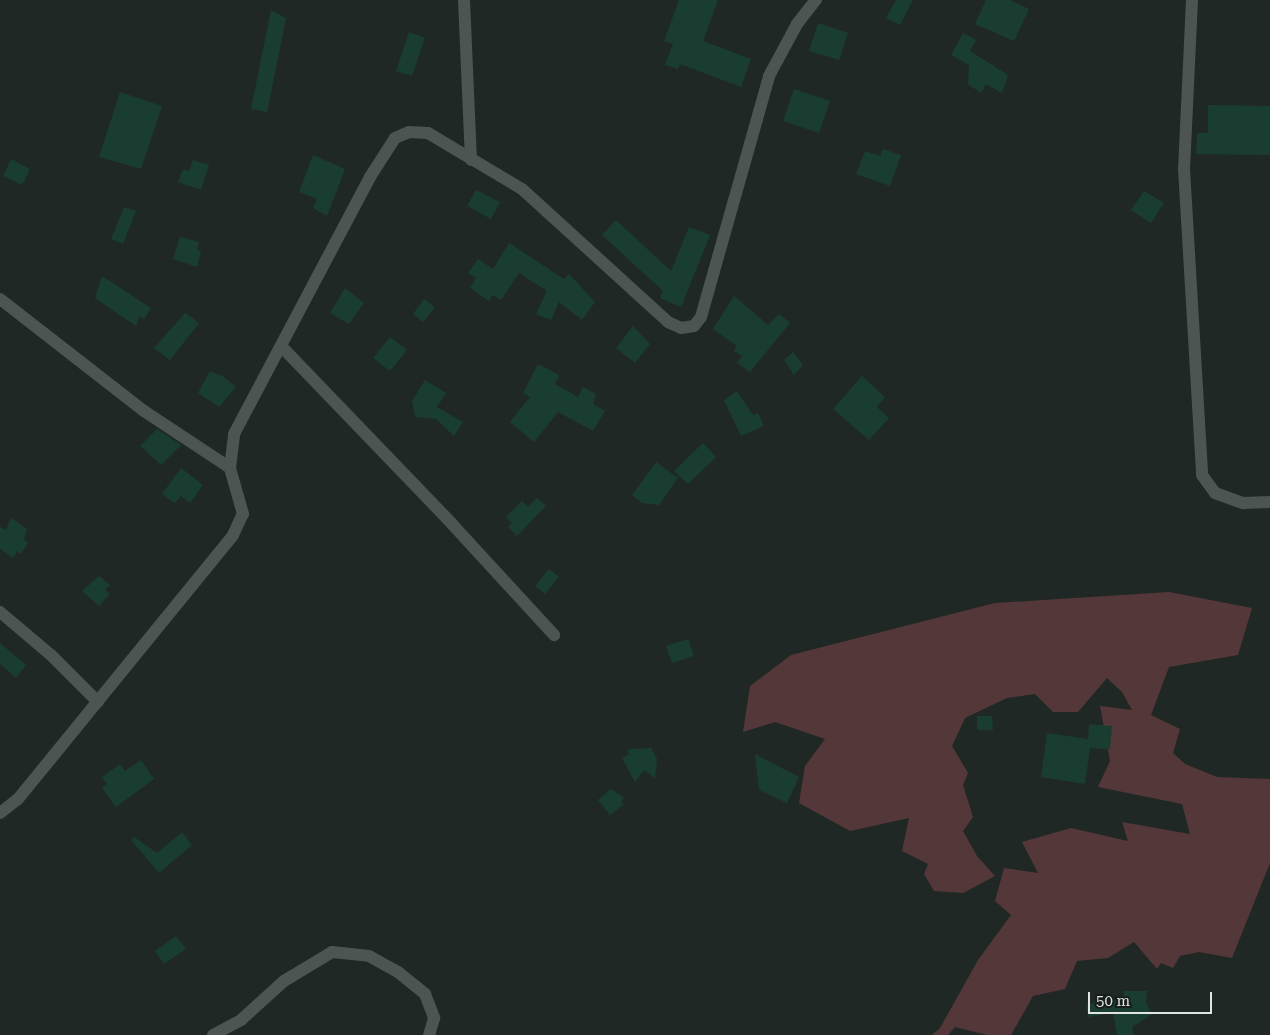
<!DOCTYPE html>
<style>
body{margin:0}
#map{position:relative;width:1270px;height:1035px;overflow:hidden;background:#202825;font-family:"Roboto Serif",serif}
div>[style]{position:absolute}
.green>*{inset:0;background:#543739}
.building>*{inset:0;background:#1a3d31}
.minor>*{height:12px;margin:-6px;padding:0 6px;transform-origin:6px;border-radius:6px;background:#4c5551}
span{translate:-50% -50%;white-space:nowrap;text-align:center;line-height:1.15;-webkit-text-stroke:4.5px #171e1b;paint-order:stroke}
.scale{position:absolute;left:1088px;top:992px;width:124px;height:22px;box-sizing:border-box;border:2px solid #e0e5e3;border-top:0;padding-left:6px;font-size:15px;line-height:18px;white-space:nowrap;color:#e0e5e3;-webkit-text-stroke:4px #171e1b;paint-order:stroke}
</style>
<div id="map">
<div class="green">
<i style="clip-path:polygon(1169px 592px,1252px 608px,1238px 655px,1169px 667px,1151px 715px,1180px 729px,1173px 753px,1185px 764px,1217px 777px,1270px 779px,1270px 863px,1232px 958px,1199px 952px,1180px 956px,1173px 968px,1161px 963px,1157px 969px,1134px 942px,1108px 958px,1077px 961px,1065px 989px,1033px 996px,1011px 1035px,987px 1035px,955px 1027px,948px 1035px,932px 1035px,940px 1028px,978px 960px,1011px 915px,995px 901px,1004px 868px,1038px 873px,1022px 842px,1071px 828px,1128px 841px,1122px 822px,1190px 834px,1182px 804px,1098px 787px,1110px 761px,1100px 706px,1132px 710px,1122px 692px,1107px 678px,1078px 712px,1053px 712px,1035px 694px,1007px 698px,965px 718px,952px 746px,968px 773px,963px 785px,973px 817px,963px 831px,977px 856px,995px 876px,963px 893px,934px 891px,924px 874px,928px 864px,902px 851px,909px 818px,850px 831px,799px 803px,805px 766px,825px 739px,775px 722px,743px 732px,750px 686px,791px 655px,995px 603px)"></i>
</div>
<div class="building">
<i style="clip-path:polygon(679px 0,718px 0,703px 41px,751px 59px,741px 87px,680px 64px,678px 69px,665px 65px,673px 44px,664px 41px)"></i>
<i style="clip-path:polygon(896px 0,913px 0,900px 25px,886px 18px)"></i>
<i style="clip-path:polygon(986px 0,1010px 0,1029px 9px,1014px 41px,975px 24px)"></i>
<i style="clip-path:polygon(271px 10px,286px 18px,267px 112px,251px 109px)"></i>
<i style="clip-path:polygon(818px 23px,848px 33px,839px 60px,809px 51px)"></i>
<i style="clip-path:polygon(409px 32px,425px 38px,412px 76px,396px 71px)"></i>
<i style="clip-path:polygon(963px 33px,976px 40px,970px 51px,1008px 75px,1002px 93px,986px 84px,981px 93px,968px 84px,969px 65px,951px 55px)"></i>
<i style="clip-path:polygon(794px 89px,830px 101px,819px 133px,783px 121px)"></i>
<i style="clip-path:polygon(120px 92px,162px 106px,141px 169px,99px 157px)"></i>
<i style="clip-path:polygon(1208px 105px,1270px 106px,1270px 155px,1196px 154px,1197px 133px,1208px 133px)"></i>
<i style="clip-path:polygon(883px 149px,901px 155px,890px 186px,856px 174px,865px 151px,880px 156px)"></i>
<i style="clip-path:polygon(313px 155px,345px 169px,327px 216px,313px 208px,317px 199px,299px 192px)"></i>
<i style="clip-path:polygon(11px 159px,30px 169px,22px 185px,3px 176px)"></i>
<i style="clip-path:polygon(193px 160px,209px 165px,201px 190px,178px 182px,183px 169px,189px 171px)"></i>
<i style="clip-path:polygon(476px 190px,500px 202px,491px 219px,467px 206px)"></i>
<i style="clip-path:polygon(1144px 191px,1164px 203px,1151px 223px,1131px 210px)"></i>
<i style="clip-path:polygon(124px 207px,136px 211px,123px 244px,111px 239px)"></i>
<i style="clip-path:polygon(616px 220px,671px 271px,689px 227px,710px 235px,681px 307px,660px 298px,663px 291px,602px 235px)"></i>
<i style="clip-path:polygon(180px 237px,199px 242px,197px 249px,201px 252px,197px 267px,173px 259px)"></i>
<i style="clip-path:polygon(509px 243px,564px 279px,569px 274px,595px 302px,582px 320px,559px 302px,551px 320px,536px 314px,547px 291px,519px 273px,501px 300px,493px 295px,489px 301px,470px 288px,476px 278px,468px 273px,478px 259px,493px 269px)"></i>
<i style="clip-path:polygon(102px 276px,151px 308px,144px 319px,140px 316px,136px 326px,95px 298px)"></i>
<i style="clip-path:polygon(345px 288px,364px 303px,349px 324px,330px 313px)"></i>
<i style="clip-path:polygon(734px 296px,768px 325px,779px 314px,790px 323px,750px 372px,737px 363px,742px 356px,734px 351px,737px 346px,713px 329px)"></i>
<i style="clip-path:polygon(424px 299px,435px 307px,423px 322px,413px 314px)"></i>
<i style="clip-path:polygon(185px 313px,199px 323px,170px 360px,154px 348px)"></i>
<i style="clip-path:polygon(633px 326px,650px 344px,635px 363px,616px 348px)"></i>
<i style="clip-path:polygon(390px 337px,407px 350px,390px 371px,373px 358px)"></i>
<i style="clip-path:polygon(793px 352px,803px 365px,794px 375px,784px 360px)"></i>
<i style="clip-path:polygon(538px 364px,559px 375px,555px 384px,578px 397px,583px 387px,596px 394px,593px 404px,605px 411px,593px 431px,558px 412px,534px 442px,510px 422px,530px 397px,523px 393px)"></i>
<i style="clip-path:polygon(210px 371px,224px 377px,236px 387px,219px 407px,198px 393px)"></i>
<i style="clip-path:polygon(862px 376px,885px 397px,877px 407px,889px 418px,869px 440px,833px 409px)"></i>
<i style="clip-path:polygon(425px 380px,446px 393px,437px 407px,463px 422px,454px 436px,436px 419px,415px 417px,412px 401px)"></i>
<i style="clip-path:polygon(737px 391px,753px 415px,758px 413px,764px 426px,741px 436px,724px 400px)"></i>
<i style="clip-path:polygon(157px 429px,181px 445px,161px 465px,140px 446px)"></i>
<i style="clip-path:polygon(703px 443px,716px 457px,688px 484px,674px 471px)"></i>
<i style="clip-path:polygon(656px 462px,678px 478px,659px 505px,642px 503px,632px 495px)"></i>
<i style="clip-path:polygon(181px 468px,203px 485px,190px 503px,181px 496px,175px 503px,162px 494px)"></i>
<i style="clip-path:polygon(537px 498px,546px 506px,517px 536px,508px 527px,512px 523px,506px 517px,522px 501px,528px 507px)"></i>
<i style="clip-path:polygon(11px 518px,27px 529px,24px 540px,28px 543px,21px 554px,17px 551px,13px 558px,0 549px,0 527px,6px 530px)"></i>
<i style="clip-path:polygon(549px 569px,559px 577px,545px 594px,535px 586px)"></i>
<i style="clip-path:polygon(99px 576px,110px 585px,105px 590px,110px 594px,99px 606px,82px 591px)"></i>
<i style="clip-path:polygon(688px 639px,694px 656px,672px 663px,666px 646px)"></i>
<i style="clip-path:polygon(0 643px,26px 665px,16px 678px,0 664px)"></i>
<i style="clip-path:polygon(977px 716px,992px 716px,993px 730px,977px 730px)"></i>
<i style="clip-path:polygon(1089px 724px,1112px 726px,1110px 749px,1090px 748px,1085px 784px,1041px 777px,1047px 733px,1088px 739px)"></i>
<i style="clip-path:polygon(651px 748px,657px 759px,655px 778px,644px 770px,635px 782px,622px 758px,629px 754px,628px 749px)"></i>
<i style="clip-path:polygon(755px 754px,799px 777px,787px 803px,759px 790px)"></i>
<i style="clip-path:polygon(141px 760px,154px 779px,116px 807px,102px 788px,107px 784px,102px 777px,120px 764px,125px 771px)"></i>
<i style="clip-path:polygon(611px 789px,624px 798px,621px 802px,624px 804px,610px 815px,598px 800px)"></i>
<i style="clip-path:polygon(182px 832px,192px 845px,159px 873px,131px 840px,134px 837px,157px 853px)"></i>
<i style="clip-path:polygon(176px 936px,186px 949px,164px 964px,155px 951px)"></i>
<i style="clip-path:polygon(1124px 991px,1147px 991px,1146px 1003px,1152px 1014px,1132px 1027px,1134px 1035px,1117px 1035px,1113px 1013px,1088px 1017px,1086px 1004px,1124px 998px)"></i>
</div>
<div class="minor">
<i style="left:464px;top:0;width:160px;rotate:87.5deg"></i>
<i style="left:1192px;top:0;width:169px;rotate:92.7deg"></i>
<i style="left:1184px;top:169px;width:307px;rotate:86.6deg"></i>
<i style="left:1202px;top:475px;width:22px;rotate:54deg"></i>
<i style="left:1215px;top:493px;width:30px;rotate:20deg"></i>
<i style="left:1243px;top:503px;width:27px;rotate:-2deg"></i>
<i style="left:0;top:299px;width:182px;rotate:37.9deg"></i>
<i style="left:144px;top:411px;width:103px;rotate:33.5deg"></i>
<i style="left:281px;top:346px;width:247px;rotate:46.1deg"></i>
<i style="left:452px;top:524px;width:151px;rotate:47.4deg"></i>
<i style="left:0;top:612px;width:68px;rotate:40.2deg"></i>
<i style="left:52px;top:656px;width:65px;rotate:45deg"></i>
<i style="left:0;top:813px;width:23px;rotate:-38deg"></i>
<i style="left:18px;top:799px;width:340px;rotate:-50.8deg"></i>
<i style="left:233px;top:535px;width:23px;rotate:-65deg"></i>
<i style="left:243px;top:514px;width:48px;rotate:-105.8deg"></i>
<i style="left:230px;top:468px;width:34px;rotate:-83deg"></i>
<i style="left:234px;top:434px;width:291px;rotate:-62.1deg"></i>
<i style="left:370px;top:177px;width:46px;rotate:-57.3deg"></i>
<i style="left:395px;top:138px;width:15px;rotate:-23deg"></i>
<i style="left:409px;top:132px;width:19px;rotate:3deg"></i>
<i style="left:428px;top:133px;width:109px;rotate:30.8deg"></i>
<i style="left:522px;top:189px;width:197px;rotate:42.3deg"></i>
<i style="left:668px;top:322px;width:14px;rotate:25deg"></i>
<i style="left:681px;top:328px;width:13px;rotate:-9deg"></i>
<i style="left:694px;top:326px;width:11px;rotate:-52deg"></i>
<i style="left:701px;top:317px;width:250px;rotate:-74.2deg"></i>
<i style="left:769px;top:76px;width:59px;rotate:-61.7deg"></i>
<i style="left:797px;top:24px;width:31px;rotate:-52deg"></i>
<i style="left:213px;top:1035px;width:32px;rotate:-28deg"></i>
<i style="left:241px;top:1020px;width:58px;rotate:-42.2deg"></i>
<i style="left:284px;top:981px;width:56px;rotate:-31.1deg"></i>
<i style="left:332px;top:952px;width:37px;rotate:6deg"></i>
<i style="left:369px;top:956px;width:33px;rotate:29deg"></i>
<i style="left:398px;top:972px;width:35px;rotate:39deg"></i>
<i style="left:425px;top:994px;width:26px;rotate:69deg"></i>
<i style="left:434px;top:1018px;width:18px;rotate:106deg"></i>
</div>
<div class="scale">50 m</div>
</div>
